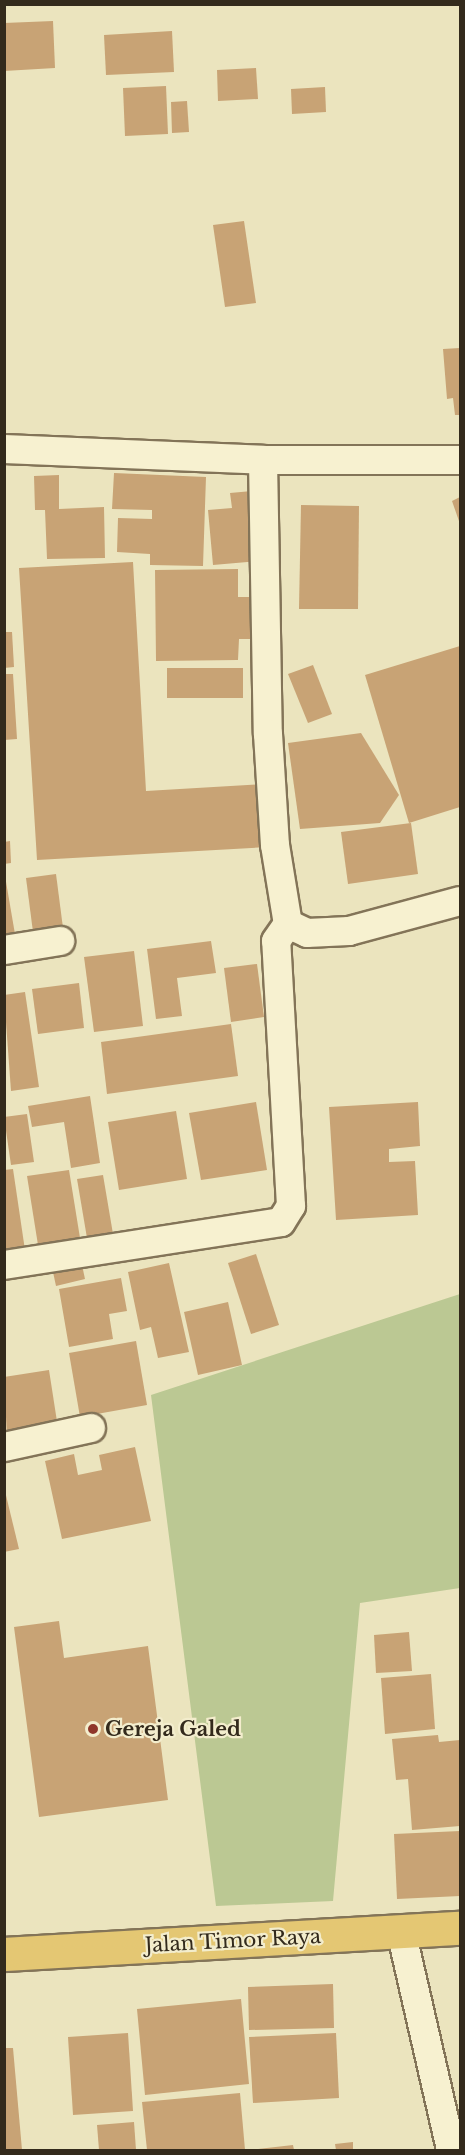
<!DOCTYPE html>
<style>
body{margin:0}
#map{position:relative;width:465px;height:2155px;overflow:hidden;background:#ebe4be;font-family:"Libre Baskerville",serif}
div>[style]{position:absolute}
.green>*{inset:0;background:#bbc893}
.building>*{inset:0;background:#c8a375}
.roads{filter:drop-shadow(2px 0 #837458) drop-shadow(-2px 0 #837458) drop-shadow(0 2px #837458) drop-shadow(0 -2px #837458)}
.minor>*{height:28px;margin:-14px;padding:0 14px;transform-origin:14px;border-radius:14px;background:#f7f1d0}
.trunk>*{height:33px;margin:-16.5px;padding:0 16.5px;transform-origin:16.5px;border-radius:16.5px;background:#e4c773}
.dots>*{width:16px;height:16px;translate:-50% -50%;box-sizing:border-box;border:3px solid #f3edcd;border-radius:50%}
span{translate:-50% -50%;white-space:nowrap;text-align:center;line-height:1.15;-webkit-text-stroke:4.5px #f3edcd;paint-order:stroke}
.poi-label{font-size:20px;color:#332a1c;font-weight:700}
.left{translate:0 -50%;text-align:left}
.street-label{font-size:20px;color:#332a1c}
.frame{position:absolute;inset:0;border:6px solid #332a1c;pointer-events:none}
</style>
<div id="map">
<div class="green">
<i style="clip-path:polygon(460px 1294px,460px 1588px,360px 1603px,333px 1901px,216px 1906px,151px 1395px)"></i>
</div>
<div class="building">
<i style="clip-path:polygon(53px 21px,55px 68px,4px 71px,4px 23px)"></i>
<i style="clip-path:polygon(172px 31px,174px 72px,106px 75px,104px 35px)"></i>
<i style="clip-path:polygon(256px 68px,258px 99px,218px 101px,217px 70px)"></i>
<i style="clip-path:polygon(166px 86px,168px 134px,125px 136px,123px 88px)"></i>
<i style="clip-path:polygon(325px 87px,326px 112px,292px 114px,291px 89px)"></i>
<i style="clip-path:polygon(187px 101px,189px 132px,172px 133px,171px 102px)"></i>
<i style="clip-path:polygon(244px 221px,256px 303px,225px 307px,213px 225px)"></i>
<i style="clip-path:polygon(460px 348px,460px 415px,455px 415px,453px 398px,447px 399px,443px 349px)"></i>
<i style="clip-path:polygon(114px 473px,206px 477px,203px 566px,150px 565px,150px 554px,117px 552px,118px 518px,152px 519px,152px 510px,112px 509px)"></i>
<i style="clip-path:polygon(59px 475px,59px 509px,104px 507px,105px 558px,47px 559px,45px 510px,35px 510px,34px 476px)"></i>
<i style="clip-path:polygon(252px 491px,258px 561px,213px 565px,208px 510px,232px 508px,230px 493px)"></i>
<i style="clip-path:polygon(460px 497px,460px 524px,452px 501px)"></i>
<i style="clip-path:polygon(301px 505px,359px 506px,358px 609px,299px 609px)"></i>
<i style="clip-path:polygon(133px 562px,146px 791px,264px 784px,268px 847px,37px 860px,19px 568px)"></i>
<i style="clip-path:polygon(238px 569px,238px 597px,252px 597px,252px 639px,239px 639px,238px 660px,156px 661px,155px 570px)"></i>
<i style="clip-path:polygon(4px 632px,12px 632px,14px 667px,4px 668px)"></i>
<i style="clip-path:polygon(460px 646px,460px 807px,409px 823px,365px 675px)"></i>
<i style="clip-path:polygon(313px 665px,332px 714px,308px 723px,288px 674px)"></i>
<i style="clip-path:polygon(167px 668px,243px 668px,243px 698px,167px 698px)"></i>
<i style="clip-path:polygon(4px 674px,13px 674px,17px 739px,4px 740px)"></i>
<i style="clip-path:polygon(361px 733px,399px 795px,380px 823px,300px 829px,288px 743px)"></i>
<i style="clip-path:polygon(411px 823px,418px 874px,348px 884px,341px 832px)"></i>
<i style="clip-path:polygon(10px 841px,11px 863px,4px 864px,4px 842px)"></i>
<i style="clip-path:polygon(4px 870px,16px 940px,4px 942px)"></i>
<i style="clip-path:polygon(56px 874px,63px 928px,33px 932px,26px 878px)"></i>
<i style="clip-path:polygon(211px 941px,216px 973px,177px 978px,182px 1016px,156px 1019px,147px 949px)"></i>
<i style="clip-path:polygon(134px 951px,143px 1026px,94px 1032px,84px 957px)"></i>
<i style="clip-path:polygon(257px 964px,264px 1017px,231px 1022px,224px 968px)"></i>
<i style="clip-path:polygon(79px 983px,84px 1028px,38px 1034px,32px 989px)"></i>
<i style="clip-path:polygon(25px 992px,39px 1087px,11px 1091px,4px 995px)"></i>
<i style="clip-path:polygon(231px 1024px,238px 1076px,107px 1094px,101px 1042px)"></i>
<i style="clip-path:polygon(90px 1096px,100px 1163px,71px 1168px,64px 1122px,32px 1127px,28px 1106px)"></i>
<i style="clip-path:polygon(256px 1102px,267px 1170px,201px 1180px,189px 1113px)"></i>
<i style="clip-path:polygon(418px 1102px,420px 1146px,389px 1149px,389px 1162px,415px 1161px,418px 1215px,336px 1220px,329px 1107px)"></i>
<i style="clip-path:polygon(176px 1111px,187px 1179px,119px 1190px,108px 1122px)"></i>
<i style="clip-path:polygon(27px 1114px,34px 1162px,11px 1165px,4px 1117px)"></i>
<i style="clip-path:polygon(13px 1169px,26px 1257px,4px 1261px,4px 1170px)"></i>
<i style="clip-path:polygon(69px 1170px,80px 1238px,38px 1245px,27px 1176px)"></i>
<i style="clip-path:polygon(103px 1175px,113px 1234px,87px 1238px,77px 1179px)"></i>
<i style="clip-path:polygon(256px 1254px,279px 1325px,251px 1334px,228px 1263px)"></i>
<i style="clip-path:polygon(169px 1263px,189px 1352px,158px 1358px,151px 1327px,140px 1330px,128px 1272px)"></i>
<i style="clip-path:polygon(82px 1265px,85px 1279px,56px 1286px,53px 1272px)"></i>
<i style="clip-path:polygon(121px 1278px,127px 1311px,109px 1314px,113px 1339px,69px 1347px,59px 1289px)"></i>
<i style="clip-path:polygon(228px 1302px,242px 1365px,198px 1375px,184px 1312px)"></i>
<i style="clip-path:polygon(136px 1341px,147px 1405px,80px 1417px,69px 1353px)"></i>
<i style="clip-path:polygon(49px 1370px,58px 1428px,7px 1437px,4px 1377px)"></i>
<i style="clip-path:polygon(135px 1447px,151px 1521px,62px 1539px,45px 1461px,74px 1454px,78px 1475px,102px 1470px,99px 1455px)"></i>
<i style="clip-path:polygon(4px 1487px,19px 1549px,4px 1552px)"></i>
<i style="clip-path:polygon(59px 1621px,64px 1658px,148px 1646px,168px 1800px,39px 1817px,14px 1627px)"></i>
<i style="clip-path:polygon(409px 1632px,412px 1671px,376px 1673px,374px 1635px)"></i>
<i style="clip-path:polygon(431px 1674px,435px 1729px,385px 1734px,381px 1678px)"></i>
<i style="clip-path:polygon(438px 1735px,439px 1742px,460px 1740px,460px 1826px,412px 1830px,408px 1779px,396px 1780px,392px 1739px)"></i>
<i style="clip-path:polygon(460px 1831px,460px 1896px,397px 1899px,394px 1834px)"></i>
<i style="clip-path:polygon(333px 1984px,334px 2028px,249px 2030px,248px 1987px)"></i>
<i style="clip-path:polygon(241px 1999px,249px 2084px,145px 2095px,137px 2009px)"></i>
<i style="clip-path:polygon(128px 2033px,133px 2111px,73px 2115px,68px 2037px)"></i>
<i style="clip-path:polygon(336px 2033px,339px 2098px,253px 2103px,249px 2037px)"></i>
<i style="clip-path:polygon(4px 2048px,13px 2048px,22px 2150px,4px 2150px)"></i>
<i style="clip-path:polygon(240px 2093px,245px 2150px,147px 2150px,142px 2102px)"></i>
<i style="clip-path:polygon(134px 2122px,136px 2150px,99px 2150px,97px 2125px)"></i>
<i style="clip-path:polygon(353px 2142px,353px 2150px,336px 2150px,335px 2144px)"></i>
<i style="clip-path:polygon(293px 2145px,294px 2150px,258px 2150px,258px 2149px)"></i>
</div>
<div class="roads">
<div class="minor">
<i style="left:4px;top:449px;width:259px;rotate:2.4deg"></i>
<i style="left:263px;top:460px;width:197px"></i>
<i style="left:263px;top:460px;width:274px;rotate:89deg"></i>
<i style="left:268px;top:734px;width:111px;rotate:86.4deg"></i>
<i style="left:275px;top:845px;width:80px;rotate:80.7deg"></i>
<i style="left:288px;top:924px;width:21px;rotate:25deg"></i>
<i style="left:307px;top:933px;width:42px;rotate:-2.7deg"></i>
<i style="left:349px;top:931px;width:115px;rotate:-15.1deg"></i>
<i style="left:4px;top:950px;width:57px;rotate:-9.1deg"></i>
<i style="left:4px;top:1265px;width:280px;rotate:-8.8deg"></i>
<i style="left:281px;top:1222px;width:19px;rotate:-58deg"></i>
<i style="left:291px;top:1206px;width:265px;rotate:-93.2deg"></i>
<i style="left:276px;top:941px;width:21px;rotate:-55deg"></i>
<i style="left:4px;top:1447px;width:89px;rotate:-12.3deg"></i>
<i style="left:401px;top:1931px;width:225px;rotate:77.1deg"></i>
</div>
<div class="trunk">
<i style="left:4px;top:1954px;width:457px;rotate:-3.3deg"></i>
</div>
</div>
<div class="dots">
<i style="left:93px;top:1729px;background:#8f372a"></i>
</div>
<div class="poi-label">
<span class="left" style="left:105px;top:1729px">Gereja Galed</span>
</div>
<div class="street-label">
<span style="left:233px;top:1941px;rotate:-3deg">Jalan Timor Raya</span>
</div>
<div class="frame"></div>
</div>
